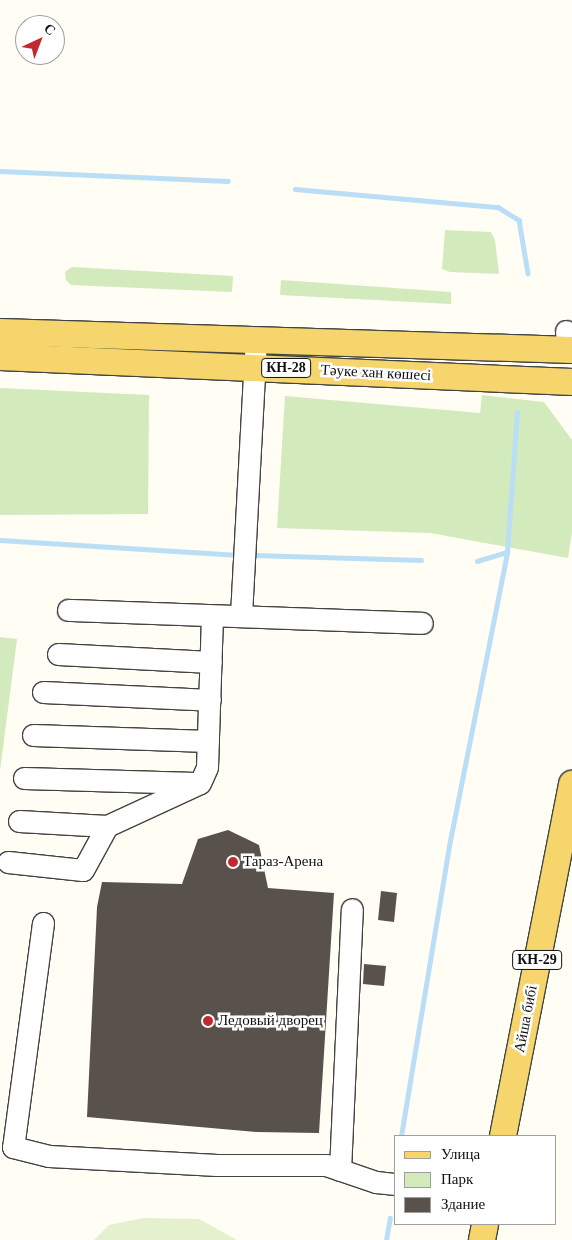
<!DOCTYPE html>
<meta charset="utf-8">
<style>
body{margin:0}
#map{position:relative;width:572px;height:1240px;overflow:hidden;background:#fffdf4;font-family:"Times New Roman",serif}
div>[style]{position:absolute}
.green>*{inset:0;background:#d3eabd}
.pitch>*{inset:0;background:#e5f1ce}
.stream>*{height:4.5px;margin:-2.25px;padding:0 2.25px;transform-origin:2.25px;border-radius:2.25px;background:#b9def6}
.building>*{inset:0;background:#59514c}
.roads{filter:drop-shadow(1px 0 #434343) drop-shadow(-1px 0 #434343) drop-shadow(0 1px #434343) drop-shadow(0 -1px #434343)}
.minor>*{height:21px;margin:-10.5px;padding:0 10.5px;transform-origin:10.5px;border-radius:10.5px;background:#fff}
.major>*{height:26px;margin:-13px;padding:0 13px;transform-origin:13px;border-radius:13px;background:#f6d66c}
.dots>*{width:14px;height:14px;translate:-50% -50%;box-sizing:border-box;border:2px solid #fff;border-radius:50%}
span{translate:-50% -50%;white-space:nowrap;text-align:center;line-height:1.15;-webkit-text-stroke:5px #fff;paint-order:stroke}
.shield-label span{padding:1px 4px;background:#fff;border:1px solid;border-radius:4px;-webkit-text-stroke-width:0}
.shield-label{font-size:14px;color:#101010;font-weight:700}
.street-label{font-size:15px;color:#101010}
.poi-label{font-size:15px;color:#101010}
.left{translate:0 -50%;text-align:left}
.legend{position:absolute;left:394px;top:1135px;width:162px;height:90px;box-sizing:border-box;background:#fff;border:1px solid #9f9f9f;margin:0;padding:6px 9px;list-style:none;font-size:15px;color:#101010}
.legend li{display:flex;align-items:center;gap:10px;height:25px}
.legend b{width:25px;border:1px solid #9f9f9f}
.north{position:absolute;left:15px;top:15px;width:50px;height:50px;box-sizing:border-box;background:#fff;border:1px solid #9f9f9f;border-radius:50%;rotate:43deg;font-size:14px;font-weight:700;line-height:20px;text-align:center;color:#101010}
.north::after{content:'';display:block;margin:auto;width:18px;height:22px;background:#c0292e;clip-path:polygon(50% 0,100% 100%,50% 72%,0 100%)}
</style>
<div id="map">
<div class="green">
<i style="clip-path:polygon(445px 230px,491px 232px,495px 240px,499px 274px,450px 272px,442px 269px)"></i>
<i style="clip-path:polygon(72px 267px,233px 276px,232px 292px,71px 285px,66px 280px,65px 272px)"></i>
<i style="clip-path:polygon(281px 280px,451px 292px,451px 304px,280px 295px)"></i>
<i style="clip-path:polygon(0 388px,149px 395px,148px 514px,0 515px)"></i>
<i style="clip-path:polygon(482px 395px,544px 402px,572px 440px,572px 532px,568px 558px,430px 533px,277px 528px,285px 396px,480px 413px)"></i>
<i style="clip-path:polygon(0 637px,17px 639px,0 771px)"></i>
</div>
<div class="pitch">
<i style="clip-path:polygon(144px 1218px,199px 1219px,237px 1240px,94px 1240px,109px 1225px)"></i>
</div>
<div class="stream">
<i style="left:0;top:171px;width:228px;rotate:2.5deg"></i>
<i style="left:295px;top:189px;width:204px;rotate:5.1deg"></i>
<i style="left:498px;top:207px;width:25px;rotate:32deg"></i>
<i style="left:519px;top:220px;width:54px;rotate:80.4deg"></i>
<i style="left:0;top:540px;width:239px;rotate:3.6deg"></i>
<i style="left:250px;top:555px;width:171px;rotate:1.7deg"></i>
<i style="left:477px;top:561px;width:31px;rotate:-17deg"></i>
<i style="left:507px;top:552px;width:140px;rotate:-85.9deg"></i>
<i style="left:401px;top:1136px;width:294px;rotate:-80.6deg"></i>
<i style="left:449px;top:846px;width:300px;rotate:-78.8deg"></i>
<i style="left:386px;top:1240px;width:22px;rotate:-80deg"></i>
</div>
<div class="building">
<i style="clip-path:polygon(228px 830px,259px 845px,268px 888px,334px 893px,319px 1133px,257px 1132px,87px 1117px,97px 907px,102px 882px,182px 884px,198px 839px)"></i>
<i style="clip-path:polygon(381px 891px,397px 893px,394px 922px,378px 920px)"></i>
<i style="clip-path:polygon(364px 964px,386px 966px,384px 986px,363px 984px)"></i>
</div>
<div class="roads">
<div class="minor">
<i style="left:566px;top:331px;width:19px;rotate:84deg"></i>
<i style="left:68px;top:610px;width:354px;rotate:2.1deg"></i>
<i style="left:241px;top:615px;width:273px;rotate:-86.9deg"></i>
<i style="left:58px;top:654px;width:153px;rotate:3deg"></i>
<i style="left:43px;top:692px;width:167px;rotate:2.7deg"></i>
<i style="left:33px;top:735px;width:175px;rotate:2deg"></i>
<i style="left:24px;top:778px;width:171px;rotate:1.7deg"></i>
<i style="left:19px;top:821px;width:88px;rotate:3.3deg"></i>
<i style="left:8px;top:862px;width:75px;rotate:6.1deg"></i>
<i style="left:83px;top:870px;width:50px;rotate:-61.4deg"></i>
<i style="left:107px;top:826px;width:102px;rotate:-24.8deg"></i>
<i style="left:200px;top:783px;width:17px;rotate:-66deg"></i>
<i style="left:207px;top:767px;width:150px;rotate:-88.1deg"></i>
<i style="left:43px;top:923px;width:226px;rotate:97.6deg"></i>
<i style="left:13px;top:1147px;width:37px;rotate:14deg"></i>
<i style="left:49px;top:1156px;width:168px;rotate:3.1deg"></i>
<i style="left:217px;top:1165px;width:109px"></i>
<i style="left:326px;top:1165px;width:53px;rotate:18.8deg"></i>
<i style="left:376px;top:1182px;width:20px;rotate:6deg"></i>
<i style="left:340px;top:1170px;width:261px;rotate:-87.4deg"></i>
</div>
<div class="major">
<i style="left:0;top:332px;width:572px;rotate:1.8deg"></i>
<i style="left:0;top:357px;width:573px;rotate:2.5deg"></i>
<i style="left:503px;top:1136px;width:359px;rotate:-78.9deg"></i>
<i style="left:482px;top:1240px;width:16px;rotate:-79deg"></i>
</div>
</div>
<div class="dots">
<i style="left:233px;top:862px;background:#c0292e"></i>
<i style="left:208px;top:1021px;background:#c0292e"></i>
</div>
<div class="shield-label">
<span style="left:286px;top:368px">КН-28</span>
<span style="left:537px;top:960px">КН-29</span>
</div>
<div class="street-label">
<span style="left:376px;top:373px;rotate:3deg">Тәуке хан көшесі</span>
<span style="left:526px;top:1019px;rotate:-79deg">Айша бибі</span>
</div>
<div class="poi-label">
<span class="left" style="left:243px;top:862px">Тараз-Арена</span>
<span class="left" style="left:218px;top:1021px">Ледовый дворец</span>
</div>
<ul class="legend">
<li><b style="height:6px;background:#f6d66c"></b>Улица</li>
<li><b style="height:14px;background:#d3eabd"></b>Парк</li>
<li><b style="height:14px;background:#59514c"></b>Здание</li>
</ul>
<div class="north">С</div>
</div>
